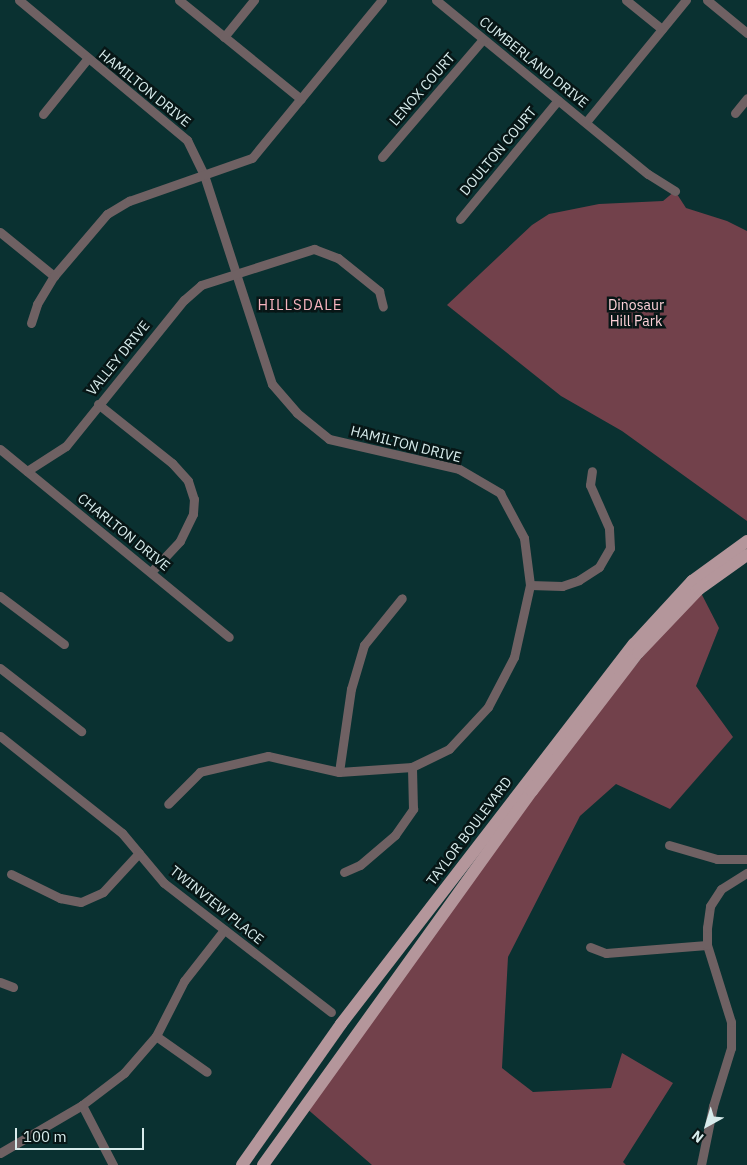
<!DOCTYPE html>
<style>
body{margin:0}
#map{position:relative;width:747px;height:1165px;overflow:hidden;background:#0a3131;font-family:"IBM Plex Sans",sans-serif}
div>[style]{position:absolute}
.green>*{inset:0;background:#72414b}
.minor>*{height:9px;margin:-4.5px;padding:0 4.5px;transform-origin:4.5px;border-radius:4.5px;background:#6f6163}
.primary>*{height:12px;margin:-6px;padding:0 6px;transform-origin:6px;border-radius:6px;background:#b4969b}
span{translate:-50% -50%;white-space:nowrap;text-align:center;line-height:1.15;-webkit-text-stroke:5px #071616;paint-order:stroke}
.street-label{font-size:14px;color:#d8ecec}
.park-label{font-size:14px;color:#fed1d8}
.neighbourhood-label{font-size:15px;color:#f6b3be;letter-spacing:1px}
.north{position:absolute;left:682px;top:1100px;width:50px;height:50px;-webkit-text-stroke:4px #071616;paint-order:stroke;rotate:219deg;font-size:14px;font-weight:700;line-height:20px;text-align:center;color:#d8ecec}
.north::after{content:'';display:block;margin:auto;width:18px;height:22px;background:#d8ecec;clip-path:polygon(50% 0,100% 100%,50% 72%,0 100%)}
.scale{position:absolute;left:15px;top:1128px;width:129px;height:22px;box-sizing:border-box;border:2px solid #d8ecec;border-top:0;padding-left:6px;font-size:15px;line-height:18px;white-space:nowrap;color:#d8ecec;-webkit-text-stroke:4px #071616;paint-order:stroke}
</style>
<div id="map">
<div class="green">
<i style="clip-path:polygon(675px 191px,686px 208px,727px 221px,747px 231px,747px 521px,622px 431px,561px 396px,447px 305px,532px 225px,549px 214px,599px 204px,663px 201px)"></i>
<i style="clip-path:polygon(699px 589px,719px 628px,696px 686px,733px 737px,670px 809px,616px 784px,580px 816px,508px 957px,502px 1068px,533px 1092px,611px 1088px,622px 1053px,673px 1083px,623px 1162px,626px 1165px,372px 1165px,305px 1107px,532px 790px)"></i>
</div>
<div class="minor">
<i style="left:19px;top:0;width:219px;rotate:39.8deg"></i>
<i style="left:187px;top:140px;width:39px;rotate:64deg"></i>
<i style="left:204px;top:175px;width:220px;rotate:72deg"></i>
<i style="left:272px;top:384px;width:38px;rotate:49deg"></i>
<i style="left:297px;top:413px;width:41px;rotate:39.1deg"></i>
<i style="left:329px;top:439px;width:133px;rotate:13deg"></i>
<i style="left:459px;top:469px;width:48px;rotate:30.3deg"></i>
<i style="left:500px;top:493px;width:51px;rotate:61.9deg"></i>
<i style="left:524px;top:538px;width:47px;rotate:82.7deg"></i>
<i style="left:530px;top:585px;width:74px;rotate:102.5deg"></i>
<i style="left:514px;top:657px;width:56px;rotate:117.5deg"></i>
<i style="left:488px;top:707px;width:57px;rotate:132.9deg"></i>
<i style="left:449px;top:749px;width:41px;rotate:154.1deg"></i>
<i style="left:412px;top:767px;width:73px;rotate:176.1deg"></i>
<i style="left:339px;top:772px;width:73px;rotate:-167.3deg"></i>
<i style="left:268px;top:756px;width:70px;rotate:166.8deg"></i>
<i style="left:200px;top:772px;width:45px;rotate:135deg"></i>
<i style="left:179px;top:0;width:157px;rotate:39.1deg"></i>
<i style="left:436px;top:0;width:274px;rotate:39.4deg"></i>
<i style="left:648px;top:174px;width:32px;rotate:32deg"></i>
<i style="left:626px;top:0;width:46px;rotate:38.9deg"></i>
<i style="left:707px;top:0;width:52px;rotate:39.5deg"></i>
<i style="left:224px;top:37px;width:48px;rotate:-51deg"></i>
<i style="left:735px;top:113px;width:19px;rotate:-51deg"></i>
<i style="left:43px;top:114px;width:72px;rotate:-51.2deg"></i>
<i style="left:586px;top:122px;width:158px;rotate:-50.7deg"></i>
<i style="left:382px;top:157px;width:155px;rotate:-49.4deg"></i>
<i style="left:460px;top:219px;width:154px;rotate:-50.5deg"></i>
<i style="left:0;top:232px;width:70px;rotate:39.2deg"></i>
<i style="left:31px;top:323px;width:20px;rotate:-72deg"></i>
<i style="left:37px;top:304px;width:33px;rotate:-59deg"></i>
<i style="left:54px;top:276px;width:82px;rotate:-49.5deg"></i>
<i style="left:107px;top:214px;width:26px;rotate:-31deg"></i>
<i style="left:129px;top:201px;width:130px;rotate:-19.3deg"></i>
<i style="left:252px;top:158px;width:205px;rotate:-50.6deg"></i>
<i style="left:98px;top:404px;width:95px;rotate:38.6deg"></i>
<i style="left:172px;top:463px;width:24px;rotate:48deg"></i>
<i style="left:188px;top:481px;width:19px;rotate:72deg"></i>
<i style="left:194px;top:499px;width:15px;rotate:94deg"></i>
<i style="left:193px;top:514px;width:30px;rotate:116deg"></i>
<i style="left:180px;top:541px;width:42px;rotate:133.1deg"></i>
<i style="left:0;top:449px;width:296px;rotate:39.4deg"></i>
<i style="left:27px;top:471px;width:46px;rotate:-32.7deg"></i>
<i style="left:66px;top:446px;width:188px;rotate:-51.1deg"></i>
<i style="left:184px;top:300px;width:23px;rotate:-41deg"></i>
<i style="left:201px;top:285px;width:119px;rotate:-17.7deg"></i>
<i style="left:314px;top:249px;width:26px;rotate:21deg"></i>
<i style="left:338px;top:258px;width:53px;rotate:38.8deg"></i>
<i style="left:379px;top:291px;width:16px;rotate:76deg"></i>
<i style="left:530px;top:585px;width:32px;rotate:2deg"></i>
<i style="left:562px;top:586px;width:18px;rotate:-19deg"></i>
<i style="left:579px;top:580px;width:24px;rotate:-33deg"></i>
<i style="left:599px;top:567px;width:22px;rotate:-60deg"></i>
<i style="left:610px;top:548px;width:20px;rotate:-93deg"></i>
<i style="left:609px;top:528px;width:47px;rotate:-113.8deg"></i>
<i style="left:590px;top:485px;width:14px;rotate:-82deg"></i>
<i style="left:0;top:596px;width:80px;rotate:36.9deg"></i>
<i style="left:0;top:668px;width:103px;rotate:37.9deg"></i>
<i style="left:0;top:736px;width:156px;rotate:38.5deg"></i>
<i style="left:122px;top:833px;width:65px;rotate:50deg"></i>
<i style="left:164px;top:883px;width:211px;rotate:37.7deg"></i>
<i style="left:339px;top:772px;width:84px;rotate:-81.8deg"></i>
<i style="left:351px;top:689px;width:46px;rotate:-73.5deg"></i>
<i style="left:364px;top:645px;width:60px;rotate:-51deg"></i>
<i style="left:669px;top:845px;width:50px;rotate:16.3deg"></i>
<i style="left:717px;top:859px;width:30px"></i>
<i style="left:344px;top:872px;width:17px;rotate:-24deg"></i>
<i style="left:360px;top:865px;width:46px;rotate:-40.6deg"></i>
<i style="left:395px;top:835px;width:32px;rotate:-55deg"></i>
<i style="left:413px;top:809px;width:42px;rotate:-91.4deg"></i>
<i style="left:11px;top:874px;width:55px;rotate:26.1deg"></i>
<i style="left:60px;top:898px;width:21px;rotate:11deg"></i>
<i style="left:81px;top:902px;width:24px;rotate:-24deg"></i>
<i style="left:103px;top:892px;width:53px;rotate:-47.3deg"></i>
<i style="left:590px;top:947px;width:17px;rotate:21deg"></i>
<i style="left:606px;top:953px;width:101px;rotate:-4.5deg"></i>
<i style="left:0;top:982px;width:14px;rotate:21deg"></i>
<i style="left:156px;top:1036px;width:62px;rotate:35.2deg"></i>
<i style="left:82px;top:1105px;width:68px;rotate:62.7deg"></i>
<i style="left:0;top:1153px;width:95px;rotate:-30.3deg"></i>
<i style="left:82px;top:1105px;width:53px;rotate:-37.3deg"></i>
<i style="left:124px;top:1073px;width:49px;rotate:-49.1deg"></i>
<i style="left:156px;top:1036px;width:62px;rotate:-63deg"></i>
<i style="left:184px;top:981px;width:65px;rotate:-51.9deg"></i>
<i style="left:701px;top:1165px;width:60px;rotate:-78.5deg"></i>
<i style="left:713px;top:1106px;width:61px;rotate:-72.8deg"></i>
<i style="left:731px;top:1048px;width:26px;rotate:-90deg"></i>
<i style="left:731px;top:1022px;width:81px;rotate:-107.3deg"></i>
<i style="left:707px;top:945px;width:17px;rotate:-90deg"></i>
<i style="left:707px;top:928px;width:22px;rotate:-82deg"></i>
<i style="left:710px;top:906px;width:20px;rotate:-57deg"></i>
<i style="left:721px;top:889px;width:31px;rotate:-32deg"></i>
</div>
<div class="primary">
<i style="left:242px;top:1165px;width:172px;rotate:-54.9deg"></i>
<i style="left:341px;top:1024px;width:480px;rotate:-52.4deg"></i>
<i style="left:634px;top:644px;width:86px;rotate:-47.4deg"></i>
<i style="left:692px;top:581px;width:68px;rotate:-36deg"></i>
<i style="left:263px;top:1165px;width:461px;rotate:-54.3deg"></i>
<i style="left:532px;top:791px;width:174px;rotate:-52.5deg"></i>
<i style="left:638px;top:653px;width:88px;rotate:-46.4deg"></i>
<i style="left:699px;top:589px;width:59px;rotate:-35.3deg"></i>
</div>
<div class="street-label">
<span style="left:534px;top:62px;rotate:39deg">CUMBERLAND DRIVE</span>
<span style="left:145px;top:88px;rotate:39deg">HAMILTON DRIVE</span>
<span style="left:422px;top:89px;rotate:-49deg">LENOX COURT</span>
<span style="left:498px;top:151px;rotate:-50deg">DOULTON COURT</span>
<span style="left:118px;top:358px;rotate:-51deg">VALLEY DRIVE</span>
<span style="left:406px;top:444px;rotate:14deg">HAMILTON DRIVE</span>
<span style="left:124px;top:532px;rotate:39deg">CHARLTON DRIVE</span>
<span style="left:469px;top:831px;rotate:-53deg">TAYLOR BOULEVARD</span>
<span style="left:217px;top:905px;rotate:39deg">TWINVIEW PLACE</span>
</div>
<div class="park-label">
<span style="left:636px;top:313px">Dinosaur<br>Hill Park</span>
</div>
<div class="neighbourhood-label">
<span style="left:300px;top:305px">HILLSDALE</span>
</div>
<div class="north">N</div>
<div class="scale">100 m</div>
</div>
